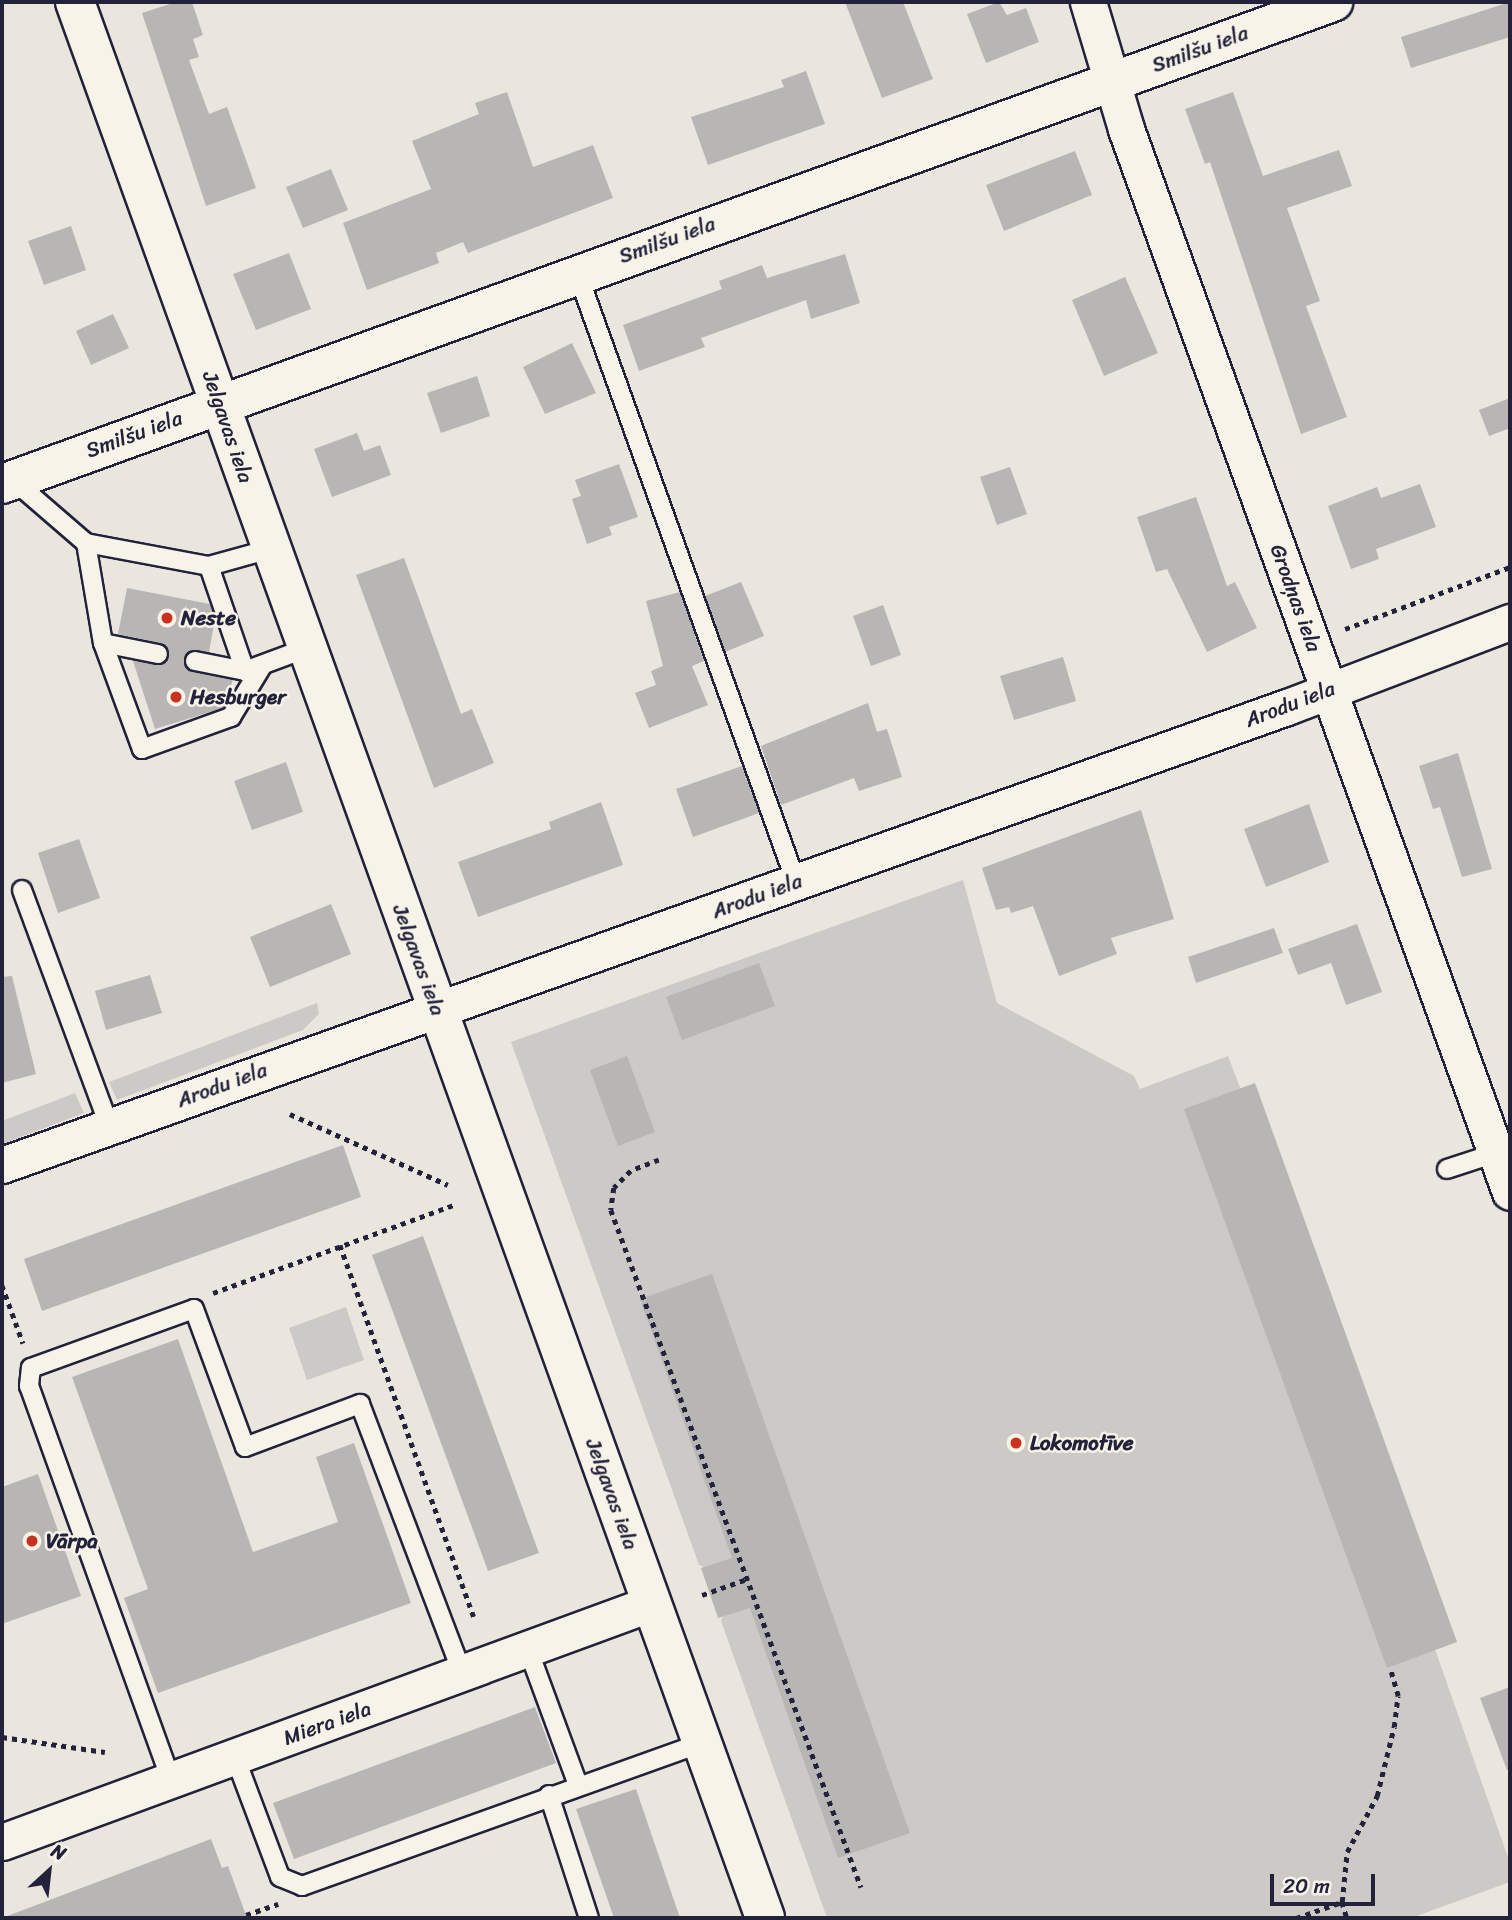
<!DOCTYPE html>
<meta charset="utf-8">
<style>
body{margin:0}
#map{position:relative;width:1512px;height:1920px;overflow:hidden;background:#eae6de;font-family:Sriracha,sans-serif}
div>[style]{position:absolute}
.green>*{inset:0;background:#cdc9c6}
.building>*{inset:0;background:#b8b6b5}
.path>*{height:4.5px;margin-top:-2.25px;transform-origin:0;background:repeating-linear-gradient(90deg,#22223b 0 5px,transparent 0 10px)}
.roads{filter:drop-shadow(2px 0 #22223b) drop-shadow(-2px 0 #22223b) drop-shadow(0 2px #22223b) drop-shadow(0 -2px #22223b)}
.service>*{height:18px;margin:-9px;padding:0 9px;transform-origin:9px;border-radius:9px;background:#f7f3e8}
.minor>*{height:35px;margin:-17.5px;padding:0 17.5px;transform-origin:17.5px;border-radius:17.5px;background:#f7f3e8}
.tertiary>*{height:38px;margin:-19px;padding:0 19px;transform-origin:19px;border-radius:19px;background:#f7f3e8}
.dots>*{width:19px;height:19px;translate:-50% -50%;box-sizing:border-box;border:4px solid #f7f3e8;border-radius:50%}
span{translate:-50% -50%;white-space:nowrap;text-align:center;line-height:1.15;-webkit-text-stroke:5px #f7f3e8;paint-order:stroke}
.street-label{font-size:21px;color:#22223b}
.poi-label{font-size:21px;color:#22223b;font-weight:700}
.left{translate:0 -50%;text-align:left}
.frame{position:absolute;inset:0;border:4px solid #22223b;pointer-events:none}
.north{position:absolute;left:14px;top:1836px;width:70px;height:70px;-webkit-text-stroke:5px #f7f3e8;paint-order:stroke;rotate:27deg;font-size:19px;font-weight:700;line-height:28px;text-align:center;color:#22223b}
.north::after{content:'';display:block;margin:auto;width:24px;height:32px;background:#22223b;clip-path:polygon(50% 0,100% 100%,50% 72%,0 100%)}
.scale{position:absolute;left:1270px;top:1874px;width:105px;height:32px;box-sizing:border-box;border:4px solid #22223b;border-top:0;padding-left:9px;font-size:21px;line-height:24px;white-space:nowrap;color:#22223b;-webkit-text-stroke:5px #f7f3e8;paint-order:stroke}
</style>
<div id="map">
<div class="green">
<i style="clip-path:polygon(963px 880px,997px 1003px,1134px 1076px,1140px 1089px,1228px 1056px,1452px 1642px,1435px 1649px,1510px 1863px,1510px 1882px,1411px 1918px,827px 1918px,721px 1621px,725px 1610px,711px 1570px,699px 1565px,511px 1042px)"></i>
<i style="clip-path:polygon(317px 1003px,319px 1014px,303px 1030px,117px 1100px,109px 1082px)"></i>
<i style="clip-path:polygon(75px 1093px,84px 1113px,2px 1144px,2px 1121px)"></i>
<i style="clip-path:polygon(346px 1307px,364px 1360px,307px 1380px,289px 1328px)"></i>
</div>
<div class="building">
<i style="clip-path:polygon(176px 2px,192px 2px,203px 35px,193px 39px,199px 57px,189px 60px,209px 114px,227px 107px,256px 188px,206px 206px,142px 13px)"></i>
<i style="clip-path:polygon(845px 2px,903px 2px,933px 79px,882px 98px)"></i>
<i style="clip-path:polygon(999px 2px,1007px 15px,1026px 8px,1039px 42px,986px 63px,967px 14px)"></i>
<i style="clip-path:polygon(1510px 2px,1510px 37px,1411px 68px,1401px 37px)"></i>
<i style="clip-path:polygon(806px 71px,825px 124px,708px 165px,691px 117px,784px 87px,781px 80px)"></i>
<i style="clip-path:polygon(507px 92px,533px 167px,593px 145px,613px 198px,468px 253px,463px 242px,436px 253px,439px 263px,367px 290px,343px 223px,431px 189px,412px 141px,479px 114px,475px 103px)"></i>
<i style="clip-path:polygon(1233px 92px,1263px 176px,1339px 150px,1352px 186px,1287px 208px,1320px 301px,1306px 306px,1347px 417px,1301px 434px,1210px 162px,1205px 164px,1185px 109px)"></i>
<i style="clip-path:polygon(1075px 151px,1092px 195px,1004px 231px,986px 185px)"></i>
<i style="clip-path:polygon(331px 169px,348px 210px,303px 228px,286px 187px)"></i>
<i style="clip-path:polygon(71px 226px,86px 270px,44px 285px,28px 241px)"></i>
<i style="clip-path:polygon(289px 253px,311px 309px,256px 330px,233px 274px)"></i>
<i style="clip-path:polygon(845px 254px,860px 303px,811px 319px,806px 300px,701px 338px,705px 347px,639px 371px,623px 325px,722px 289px,719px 281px,762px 265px,767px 278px)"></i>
<i style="clip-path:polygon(1125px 277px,1158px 353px,1104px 376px,1072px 300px)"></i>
<i style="clip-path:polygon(113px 314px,129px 348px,91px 365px,76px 331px)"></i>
<i style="clip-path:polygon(572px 343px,596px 393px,545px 414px,523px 367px)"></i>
<i style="clip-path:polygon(477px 376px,490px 416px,441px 433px,427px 393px)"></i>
<i style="clip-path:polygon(1510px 398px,1510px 428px,1489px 436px,1479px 410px)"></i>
<i style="clip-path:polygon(357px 433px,364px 451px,380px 445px,391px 475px,332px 497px,314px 449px)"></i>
<i style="clip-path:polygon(619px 464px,638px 517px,609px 527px,612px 535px,587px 544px,572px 499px,581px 496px,575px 480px)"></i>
<i style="clip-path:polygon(1010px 467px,1027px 514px,997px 525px,980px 477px)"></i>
<i style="clip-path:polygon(1420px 484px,1436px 527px,1376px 549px,1379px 559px,1351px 569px,1328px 506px,1377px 487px,1381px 498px)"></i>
<i style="clip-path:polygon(1196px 497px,1227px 586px,1235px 582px,1257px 628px,1207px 652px,1167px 569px,1156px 572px,1137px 517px)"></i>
<i style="clip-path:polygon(404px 558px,461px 714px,472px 709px,494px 763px,434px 788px,356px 575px)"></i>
<i style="clip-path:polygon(741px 582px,764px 636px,725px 652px,705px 596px)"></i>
<i style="clip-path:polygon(127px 588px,210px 604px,215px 619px,209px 652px,191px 651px,184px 664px,193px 672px,233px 680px,223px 708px,155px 729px,133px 661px,161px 665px,169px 651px,160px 643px,118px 634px)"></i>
<i style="clip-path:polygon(680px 592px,704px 661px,692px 666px,708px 705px,649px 728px,635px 693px,656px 685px,651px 671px,663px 666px,646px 601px)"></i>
<i style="clip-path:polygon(883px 605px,901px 655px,871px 666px,853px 616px)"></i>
<i style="clip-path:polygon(1063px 657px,1076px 701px,1014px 720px,1000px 676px)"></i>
<i style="clip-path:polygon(868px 703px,877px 732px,887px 729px,902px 777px,859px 791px,854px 778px,781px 805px,761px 746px)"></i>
<i style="clip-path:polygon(1458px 753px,1492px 869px,1462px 877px,1440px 807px,1433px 809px,1419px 766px)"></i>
<i style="clip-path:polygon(286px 762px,303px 812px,252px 830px,234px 781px)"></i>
<i style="clip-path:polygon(742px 766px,759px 813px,693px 837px,676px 789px)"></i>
<i style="clip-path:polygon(601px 802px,623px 865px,478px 917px,458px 862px,551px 829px,549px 822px)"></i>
<i style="clip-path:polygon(1309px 804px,1329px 862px,1266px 887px,1244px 829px)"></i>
<i style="clip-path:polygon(1141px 810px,1174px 919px,1111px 938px,1117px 954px,1059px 976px,1033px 906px,1011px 913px,1009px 907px,996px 910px,982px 868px)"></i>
<i style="clip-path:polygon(79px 839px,100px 898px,58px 913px,38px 853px)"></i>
<i style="clip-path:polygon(331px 904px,351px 954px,270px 987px,250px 937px)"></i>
<i style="clip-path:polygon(1357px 924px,1382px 992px,1346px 1005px,1331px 963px,1298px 975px,1288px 949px)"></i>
<i style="clip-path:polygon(1274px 928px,1283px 953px,1196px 983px,1188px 957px)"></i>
<i style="clip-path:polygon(759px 963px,775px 1006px,682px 1040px,666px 997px)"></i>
<i style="clip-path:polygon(150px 975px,162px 1013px,106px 1030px,95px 991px)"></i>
<i style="clip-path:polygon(12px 976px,36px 1074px,2px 1083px,2px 977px)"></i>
<i style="clip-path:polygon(627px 1056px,655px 1132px,618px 1146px,590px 1070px)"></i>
<i style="clip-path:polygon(1255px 1083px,1457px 1642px,1387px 1668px,1184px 1109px)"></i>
<i style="clip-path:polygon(343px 1145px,361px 1197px,42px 1311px,24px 1259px)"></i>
<i style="clip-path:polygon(423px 1236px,539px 1553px,488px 1571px,372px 1255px)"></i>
<i style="clip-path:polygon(712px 1274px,910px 1833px,838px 1858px,750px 1608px,718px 1618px,701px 1568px,732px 1558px,640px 1299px)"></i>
<i style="clip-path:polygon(178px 1339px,253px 1552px,338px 1522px,316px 1457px,354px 1443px,411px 1603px,158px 1693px,124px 1598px,148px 1589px,72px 1377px)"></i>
<i style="clip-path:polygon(38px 1474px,81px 1596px,2px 1624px,2px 1487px)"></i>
<i style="clip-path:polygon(1510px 1687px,1510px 1770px,1507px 1770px,1480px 1698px)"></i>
<i style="clip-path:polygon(535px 1707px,556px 1763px,294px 1859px,273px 1803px)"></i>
<i style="clip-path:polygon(636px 1789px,680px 1918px,614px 1918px,576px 1809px)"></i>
<i style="clip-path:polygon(211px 1839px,222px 1868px,228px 1866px,247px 1918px,2px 1918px)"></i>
</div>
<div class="path">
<i style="left:1345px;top:629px;width:176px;rotate:-20.6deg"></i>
<i style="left:290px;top:1114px;width:173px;rotate:24.2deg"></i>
<i style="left:659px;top:1160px;width:30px;rotate:159deg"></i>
<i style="left:631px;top:1171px;width:24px;rotate:135deg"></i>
<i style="left:614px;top:1188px;width:22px;rotate:98deg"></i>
<i style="left:611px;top:1210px;width:722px;rotate:69.73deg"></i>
<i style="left:340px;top:1245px;width:395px;rotate:70.2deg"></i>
<i style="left:2px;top:1285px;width:62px;rotate:70.1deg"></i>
<i style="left:213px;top:1293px;width:259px;rotate:-20.1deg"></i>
<i style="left:702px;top:1595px;width:48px;rotate:-19.6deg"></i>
<i style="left:2px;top:1737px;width:104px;rotate:8.3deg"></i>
<i style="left:1342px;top:1902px;width:17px;rotate:73deg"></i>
<i style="left:246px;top:1915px;width:34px;rotate:-19deg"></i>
<i style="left:1296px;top:1918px;width:49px;rotate:-19.2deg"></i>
<i style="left:1342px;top:1902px;width:50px;rotate:-84.3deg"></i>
<i style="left:1347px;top:1852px;width:64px;rotate:-61.8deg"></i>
<i style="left:1377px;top:1796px;width:71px;rotate:-76.2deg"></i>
<i style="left:1394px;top:1727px;width:31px;rotate:-83deg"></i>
<i style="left:1398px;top:1696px;width:26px;rotate:-106deg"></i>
</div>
<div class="roads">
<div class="service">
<i style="left:577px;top:272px;width:648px;rotate:70.25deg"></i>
<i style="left:13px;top:480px;width:96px;rotate:40.8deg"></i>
<i style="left:86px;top:543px;width:125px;rotate:10.6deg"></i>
<i style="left:209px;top:566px;width:63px;rotate:-15.6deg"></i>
<i style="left:86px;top:543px;width:101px;rotate:80.4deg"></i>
<i style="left:103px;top:643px;width:56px;rotate:11.3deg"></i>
<i style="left:209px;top:566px;width:111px;rotate:71.1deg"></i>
<i style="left:103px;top:643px;width:113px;rotate:69.8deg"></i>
<i style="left:142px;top:749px;width:95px;rotate:-19.8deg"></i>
<i style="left:231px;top:717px;width:60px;rotate:-58.7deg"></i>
<i style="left:195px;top:661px;width:51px;rotate:11.3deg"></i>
<i style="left:245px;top:671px;width:66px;rotate:-20.4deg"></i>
<i style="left:22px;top:890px;width:251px;rotate:69.7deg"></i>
<i style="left:1447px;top:1169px;width:52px;rotate:-18.1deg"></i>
<i style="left:528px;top:1649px;width:145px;rotate:69.8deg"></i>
<i style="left:235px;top:1757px;width:128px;rotate:69.4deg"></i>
<i style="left:280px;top:1877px;width:24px;rotate:22deg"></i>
<i style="left:302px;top:1886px;width:425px;rotate:-19.7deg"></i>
<i style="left:171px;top:1780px;width:419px;rotate:-109.8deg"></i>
<i style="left:29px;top:1386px;width:18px;rotate:-84deg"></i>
<i style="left:31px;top:1368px;width:173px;rotate:-19.9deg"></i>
<i style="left:194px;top:1309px;width:147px;rotate:69.7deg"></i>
<i style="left:245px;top:1447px;width:123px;rotate:-20.5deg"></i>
<i style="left:360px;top:1404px;width:288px;rotate:69.2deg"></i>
<i style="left:549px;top:1795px;width:129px;rotate:72deg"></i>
</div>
<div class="minor">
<i style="left:1088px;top:2px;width:133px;rotate:73.3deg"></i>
<i style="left:1126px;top:129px;width:1130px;rotate:70.14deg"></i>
<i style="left:2px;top:1165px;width:1364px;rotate:-19.62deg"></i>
<i style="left:1287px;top:707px;width:239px;rotate:-20.9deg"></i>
<i style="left:2px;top:1842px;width:693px;rotate:-20.19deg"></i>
</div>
<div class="tertiary">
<i style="left:75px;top:2px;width:2036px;rotate:70.19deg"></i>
<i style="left:2px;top:484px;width:1416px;rotate:-19.91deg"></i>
</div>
</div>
<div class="dots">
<i style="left:167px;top:618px;background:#c8321e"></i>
<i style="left:176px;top:697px;background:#c8321e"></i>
<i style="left:1016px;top:1443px;background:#c8321e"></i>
<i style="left:32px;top:1541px;background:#c8321e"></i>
</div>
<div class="street-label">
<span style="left:1200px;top:49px;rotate:-20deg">Smilšu iela</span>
<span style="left:667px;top:240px;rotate:-20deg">Smilšu iela</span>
<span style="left:228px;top:427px;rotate:71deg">Jelgavas iela</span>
<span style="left:134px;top:434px;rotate:-20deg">Smilšu iela</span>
<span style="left:1296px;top:598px;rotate:70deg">Grodņas iela</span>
<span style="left:1290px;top:704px;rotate:-21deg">Arodu iela</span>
<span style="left:757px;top:896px;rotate:-20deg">Arodu iela</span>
<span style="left:419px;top:960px;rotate:70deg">Jelgavas iela</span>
<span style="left:222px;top:1085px;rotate:-20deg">Arodu iela</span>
<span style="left:612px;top:1494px;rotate:70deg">Jelgavas iela</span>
<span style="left:327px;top:1723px;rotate:-20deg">Miera iela</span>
</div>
<div class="poi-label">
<span class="left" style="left:181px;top:618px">Neste</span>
<span class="left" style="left:190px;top:697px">Hesburger</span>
<span class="left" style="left:1030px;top:1443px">Lokomotīve</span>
<span class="left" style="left:46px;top:1541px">Vārpa</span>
</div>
<div class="frame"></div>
<div class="north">N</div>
<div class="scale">20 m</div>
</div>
